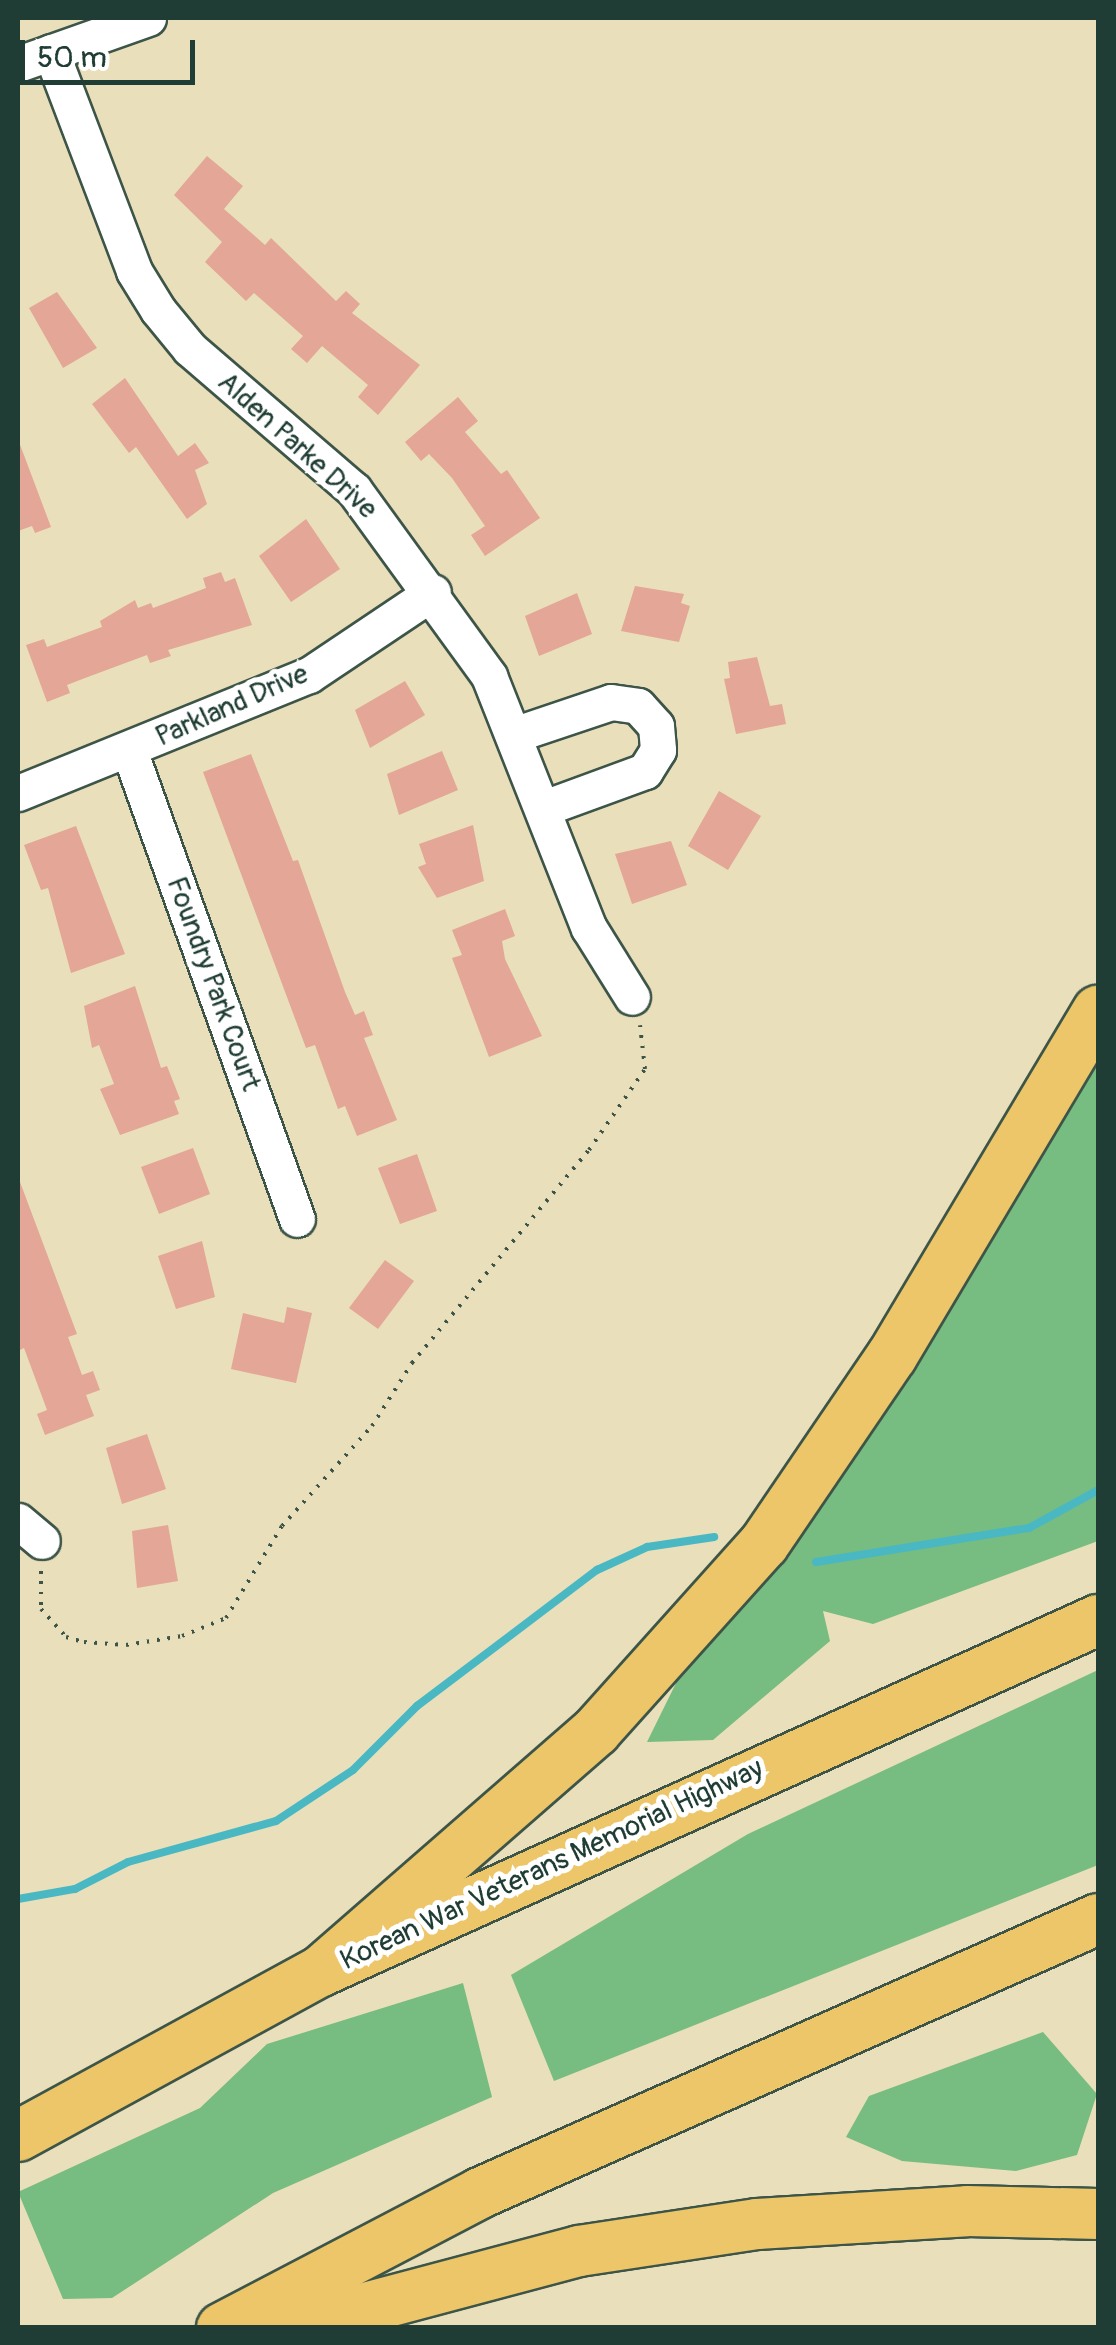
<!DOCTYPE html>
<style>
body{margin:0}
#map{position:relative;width:1116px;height:2345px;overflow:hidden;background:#e9dfba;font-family:Pangolin,sans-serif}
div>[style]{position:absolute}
.forest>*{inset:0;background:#77bc80}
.stream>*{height:8px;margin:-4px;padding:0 4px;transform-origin:4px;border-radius:4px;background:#4ab8c3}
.building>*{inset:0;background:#e3a697}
.path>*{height:4px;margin-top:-2px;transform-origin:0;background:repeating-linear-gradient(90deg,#3d5548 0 2.5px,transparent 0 10.5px)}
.roads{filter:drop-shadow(2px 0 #3d5548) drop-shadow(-2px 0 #3d5548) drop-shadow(0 2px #3d5548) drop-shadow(0 -2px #3d5548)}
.minor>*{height:35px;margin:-17.5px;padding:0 17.5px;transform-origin:17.5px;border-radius:17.5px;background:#fff}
.highway>*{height:50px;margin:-25px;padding:0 25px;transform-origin:25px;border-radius:25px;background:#ecc669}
span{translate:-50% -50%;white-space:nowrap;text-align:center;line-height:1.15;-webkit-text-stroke:10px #fff;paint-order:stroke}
.street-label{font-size:28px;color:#1f3d34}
.frame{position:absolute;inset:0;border:20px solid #1f3d34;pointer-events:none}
.scale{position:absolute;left:20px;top:40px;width:175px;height:45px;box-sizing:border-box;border:5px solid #1f3d34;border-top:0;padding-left:12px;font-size:30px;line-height:35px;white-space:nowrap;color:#1f3d34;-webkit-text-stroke:8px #fff;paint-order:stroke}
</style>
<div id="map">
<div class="forest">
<i style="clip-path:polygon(1098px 1047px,1098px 1541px,873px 1624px,823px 1611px,830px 1641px,713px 1740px,647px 1742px,679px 1677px,882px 1408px)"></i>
<i style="clip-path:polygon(1098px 1670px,1098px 1865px,554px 2081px,511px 1975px,748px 1834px)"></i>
<i style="clip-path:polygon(463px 1983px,492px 2097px,273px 2193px,112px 2298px,63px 2299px,18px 2192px,200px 2108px,267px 2044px)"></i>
<i style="clip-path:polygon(1043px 2032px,1097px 2094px,1077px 2155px,1016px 2171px,902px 2161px,846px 2137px,869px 2096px)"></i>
</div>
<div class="stream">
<i style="left:816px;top:1562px;width:216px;rotate:-9.1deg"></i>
<i style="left:1029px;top:1528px;width:79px;rotate:-28.8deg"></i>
<i style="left:18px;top:1899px;width:58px;rotate:-10deg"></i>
<i style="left:75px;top:1889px;width:59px;rotate:-27deg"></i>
<i style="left:128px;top:1862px;width:154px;rotate:-15.5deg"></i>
<i style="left:276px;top:1821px;width:92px;rotate:-33.5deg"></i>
<i style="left:353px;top:1770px;width:91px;rotate:-45deg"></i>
<i style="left:417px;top:1706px;width:226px;rotate:-37.1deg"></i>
<i style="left:597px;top:1570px;width:55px;rotate:-24.7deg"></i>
<i style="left:647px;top:1547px;width:68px;rotate:-8.5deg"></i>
</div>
<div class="building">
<i style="clip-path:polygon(207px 156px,243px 186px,224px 209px,265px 245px,271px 238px,336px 301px,346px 291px,360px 304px,352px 313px,420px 365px,378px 415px,358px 397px,368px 385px,322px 346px,307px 363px,291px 349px,303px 336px,254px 293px,246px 301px,205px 262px,222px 242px,174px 195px)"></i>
<i style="clip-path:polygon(57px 292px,97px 348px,63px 368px,29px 308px)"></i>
<i style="clip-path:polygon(125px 378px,178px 456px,195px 443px,209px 463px,195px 470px,207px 504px,187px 519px,136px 447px,129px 453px,92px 404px)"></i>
<i style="clip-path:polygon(458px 397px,478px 421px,465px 432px,501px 474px,507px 470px,540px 518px,485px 556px,471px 535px,485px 526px,452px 478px,429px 454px,421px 461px,405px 442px)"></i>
<i style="clip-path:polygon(19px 442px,51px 527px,35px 533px,32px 526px,18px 531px)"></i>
<i style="clip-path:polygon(306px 519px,340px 569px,291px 602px,259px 556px)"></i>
<i style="clip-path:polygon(221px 572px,225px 582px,235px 578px,252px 625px,168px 650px,171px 656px,150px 663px,147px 655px,85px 678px,67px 685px,70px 693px,47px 702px,26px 645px,44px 639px,47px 647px,102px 627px,100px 621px,135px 600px,138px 608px,151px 603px,153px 608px,206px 588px,203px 578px)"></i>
<i style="clip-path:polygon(635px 586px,684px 594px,681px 603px,690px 606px,679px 642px,621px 631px)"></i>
<i style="clip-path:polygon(577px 593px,592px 634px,539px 656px,525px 616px)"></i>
<i style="clip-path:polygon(757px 657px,770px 706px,782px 704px,786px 724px,736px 734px,724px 679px,730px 678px,728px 662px)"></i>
<i style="clip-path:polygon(405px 681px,425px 715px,370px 748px,355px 710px)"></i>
<i style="clip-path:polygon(442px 751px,458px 790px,399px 815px,387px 774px)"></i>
<i style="clip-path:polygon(251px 754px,293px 861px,298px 860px,345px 992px,355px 1015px,364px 1011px,373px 1035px,364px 1038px,397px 1120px,357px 1136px,345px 1106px,338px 1109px,315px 1045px,306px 1048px,203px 772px)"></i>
<i style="clip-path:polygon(719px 791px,761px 816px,728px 870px,688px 846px)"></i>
<i style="clip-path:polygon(473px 825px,484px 881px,437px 898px,418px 867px,426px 864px,419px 844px)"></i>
<i style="clip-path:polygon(76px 826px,125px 954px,71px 973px,48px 888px,41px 890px,24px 845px)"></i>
<i style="clip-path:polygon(671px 841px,687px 885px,632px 904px,615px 854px)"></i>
<i style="clip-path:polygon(505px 909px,515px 936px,502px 941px,505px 959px,542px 1036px,489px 1057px,452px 958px,462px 955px,452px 930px)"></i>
<i style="clip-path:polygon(135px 986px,161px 1068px,167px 1066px,180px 1099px,174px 1101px,179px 1114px,120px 1135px,100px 1089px,114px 1084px,99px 1045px,92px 1048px,84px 1006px)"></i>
<i style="clip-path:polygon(193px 1148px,210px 1194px,159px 1214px,141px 1167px)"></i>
<i style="clip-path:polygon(417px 1154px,437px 1211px,400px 1224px,378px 1168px)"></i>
<i style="clip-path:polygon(20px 1182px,77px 1334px,68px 1337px,82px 1375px,93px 1371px,100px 1390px,86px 1395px,94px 1416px,45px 1435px,37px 1414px,47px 1410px,24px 1348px,18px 1351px)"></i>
<i style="clip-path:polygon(202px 1241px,215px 1297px,176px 1309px,158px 1256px)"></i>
<i style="clip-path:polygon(385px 1260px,414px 1281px,378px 1329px,349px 1308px)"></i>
<i style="clip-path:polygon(287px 1307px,312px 1313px,296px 1383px,231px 1369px,243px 1313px,284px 1323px)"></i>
<i style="clip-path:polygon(147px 1434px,166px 1489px,122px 1504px,106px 1448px)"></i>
<i style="clip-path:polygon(168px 1525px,178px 1581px,137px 1588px,132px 1531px)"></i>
</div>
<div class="path">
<i style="left:41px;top:1571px;width:38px;rotate:90deg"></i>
<i style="left:41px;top:1609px;width:38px;rotate:48deg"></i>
<i style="left:66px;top:1637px;width:19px;rotate:16deg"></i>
<i style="left:84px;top:1642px;width:42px;rotate:4.1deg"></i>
<i style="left:126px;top:1645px;width:57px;rotate:-9.1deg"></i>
<i style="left:182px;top:1636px;width:48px;rotate:-22.2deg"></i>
<i style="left:226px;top:1618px;width:108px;rotate:-58.7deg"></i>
<i style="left:282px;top:1526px;width:135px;rotate:-48deg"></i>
<i style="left:372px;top:1426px;width:75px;rotate:-57.6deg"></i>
<i style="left:412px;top:1363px;width:277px;rotate:-50.3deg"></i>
<i style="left:589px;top:1150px;width:98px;rotate:-55.3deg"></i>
<i style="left:645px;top:1069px;width:44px;rotate:-96.5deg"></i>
</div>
<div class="roads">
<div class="minor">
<i style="left:51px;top:52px;width:234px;rotate:69.2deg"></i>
<i style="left:134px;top:271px;width:46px;rotate:58.4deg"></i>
<i style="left:158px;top:310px;width:50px;rotate:50.6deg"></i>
<i style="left:190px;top:349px;width:216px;rotate:40.7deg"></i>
<i style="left:354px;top:490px;width:230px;rotate:54deg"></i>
<i style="left:489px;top:676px;width:271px;rotate:68.4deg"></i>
<i style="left:589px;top:928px;width:81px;rotate:58.1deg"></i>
<i style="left:18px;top:64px;width:138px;rotate:-19.5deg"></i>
<i style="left:516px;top:734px;width:100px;rotate:-18.6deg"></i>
<i style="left:611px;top:702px;width:27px;rotate:8deg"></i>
<i style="left:638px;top:706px;width:27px;rotate:48deg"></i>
<i style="left:656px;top:726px;width:24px;rotate:85deg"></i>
<i style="left:658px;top:750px;width:25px;rotate:122deg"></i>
<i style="left:645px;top:771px;width:108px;rotate:159.9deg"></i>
<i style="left:129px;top:750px;width:498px;rotate:70.3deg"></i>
<i style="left:18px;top:793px;width:314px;rotate:-22.1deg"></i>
<i style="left:309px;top:675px;width:149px;rotate:-33.8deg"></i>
<i style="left:18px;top:1521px;width:31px;rotate:40deg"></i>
</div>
<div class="highway">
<i style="left:321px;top:1971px;width:365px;rotate:-41.1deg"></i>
<i style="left:596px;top:1731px;width:251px;rotate:-48.1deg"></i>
<i style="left:764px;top:1544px;width:227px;rotate:-55.8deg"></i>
<i style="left:892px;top:1356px;width:402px;rotate:-59.2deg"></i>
<i style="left:18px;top:2136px;width:345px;rotate:-28.6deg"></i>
<i style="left:321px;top:1971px;width:853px;rotate:-24.31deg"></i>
<i style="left:222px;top:2328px;width:291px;rotate:-27.6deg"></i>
<i style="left:480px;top:2193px;width:676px;rotate:-23.91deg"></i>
<i style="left:290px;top:2328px;width:299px;rotate:-14.9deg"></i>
<i style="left:579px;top:2251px;width:180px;rotate:-8.6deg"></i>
<i style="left:757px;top:2224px;width:210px;rotate:-3.5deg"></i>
<i style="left:967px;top:2211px;width:131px;rotate:1.3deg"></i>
</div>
</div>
<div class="street-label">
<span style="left:297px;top:446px;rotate:42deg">Alden Parke Drive</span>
<span style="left:232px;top:706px;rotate:-24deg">Parkland Drive</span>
<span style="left:213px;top:984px;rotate:70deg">Foundry Park Court</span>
<span style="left:552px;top:1865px;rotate:-25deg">Korean War Veterans Memorial Highway</span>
</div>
<div class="frame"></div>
<div class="scale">50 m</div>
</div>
